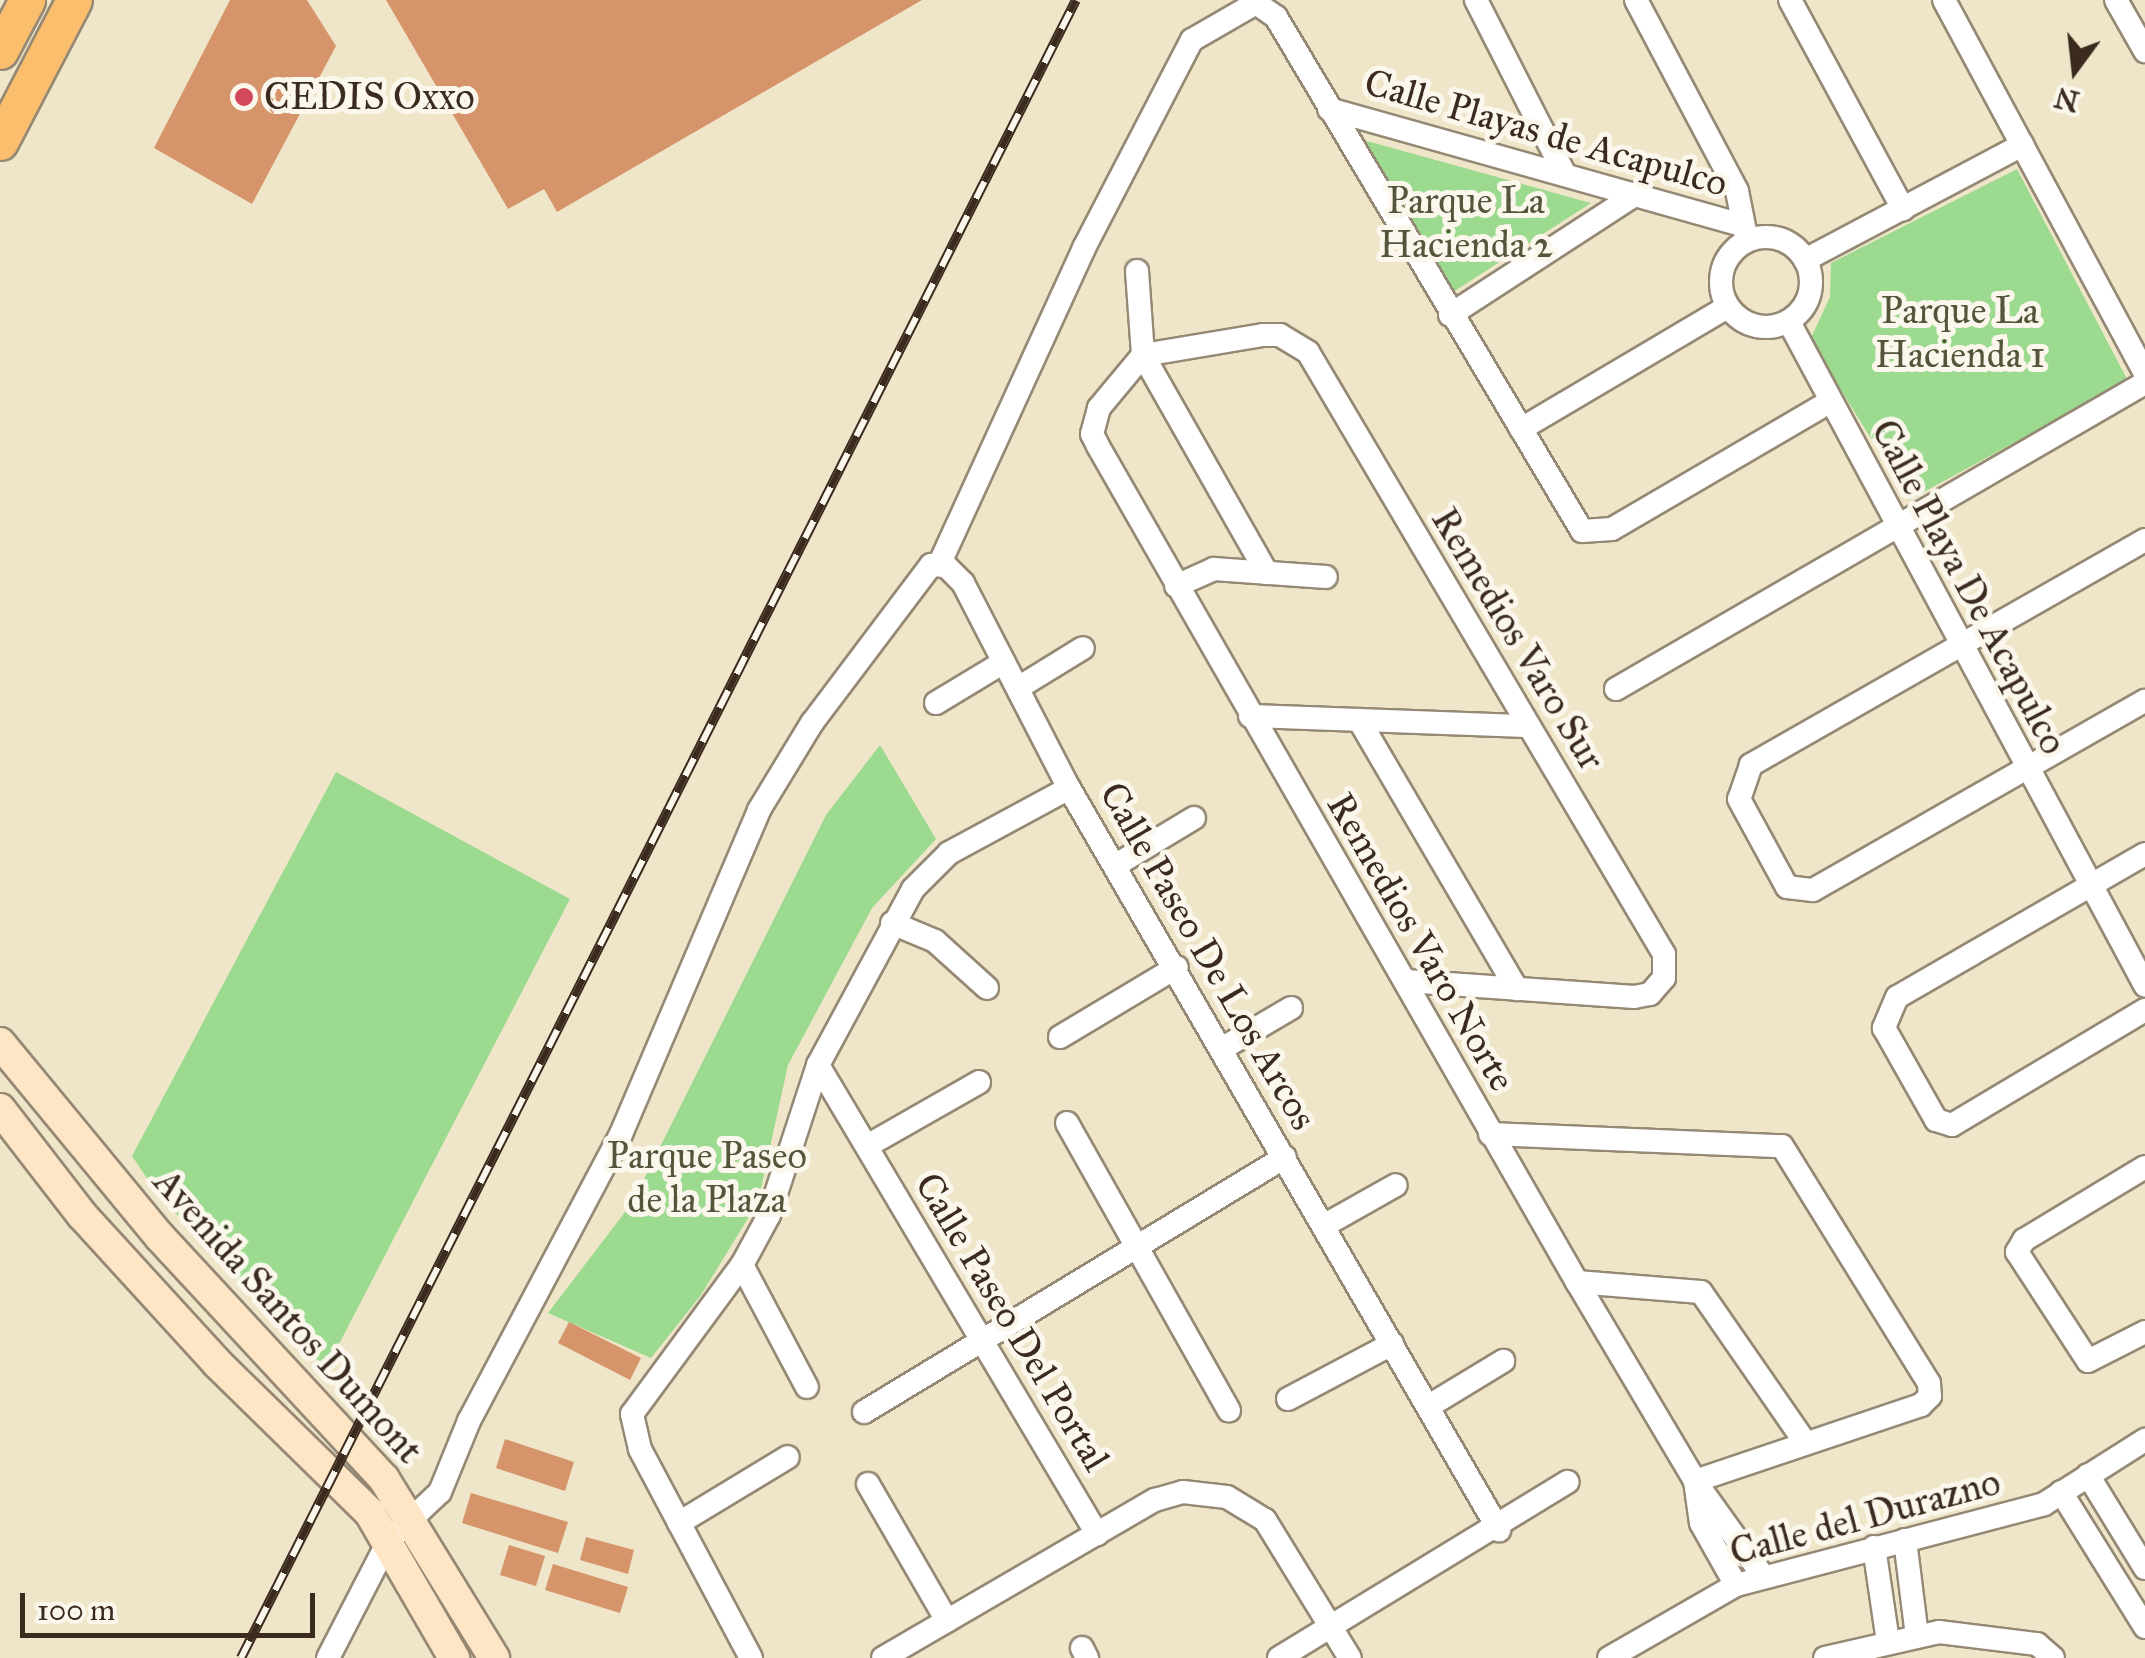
<!DOCTYPE html>
<style>
body{margin:0}
#map{position:relative;width:2145px;height:1658px;overflow:hidden;background:#efe6c9;font-family:"IM FELL Great Primer",serif}
div>[style]{position:absolute}
.green>*{inset:0;background:#9bda8f}
.building>*{inset:0;background:#d6946a}
.roads{filter:drop-shadow(2px 0 #958874) drop-shadow(-2px 0 #958874) drop-shadow(0 2px #958874) drop-shadow(0 -2px #958874)}
.minor>*{height:22px;margin:-11px;padding:0 11px;transform-origin:11px;border-radius:11px;background:#fff}
.minor>.ring{margin:-11px;padding:0;box-sizing:content-box;background:none;border:22px solid #fff;border-radius:50%}
.secondary>*{height:30px;margin:-15px;padding:0 15px;transform-origin:15px;border-radius:15px;background:#fde5c5}
.primary>*{height:35px;margin:-17.5px;padding:0 17.5px;transform-origin:17.5px;border-radius:17.5px;background:#fabe6d}
.rail>*{height:10px;margin-top:-5px;transform-origin:0;background:repeating-linear-gradient(90deg,#fbf7ec 0 19px,#3b2a1e 0 38px);box-sizing:border-box;border-block:2px solid #3b2a1e}
.dots>*{width:28px;height:28px;translate:-50% -50%;box-sizing:border-box;border:5px solid #fbf7ec;border-radius:50%}
span{translate:-50% -50%;white-space:nowrap;text-align:center;line-height:1.15;-webkit-text-stroke:10px #fbf7ec;paint-order:stroke}
.poi-label{font-size:38px;color:#3b2a1e}
.left{translate:0 -50%;text-align:left}
.street-label{font-size:38px;color:#3b2a1e}
.park-label{font-size:38px;color:#53563a}
.north{position:absolute;left:2025px;top:20px;width:100px;height:100px;-webkit-text-stroke:8px #fbf7ec;paint-order:stroke;rotate:195deg;font-size:28px;font-weight:700;line-height:40px;text-align:center;color:#3b2a1e}
.north::after{content:'';display:block;margin:auto;width:35px;height:45px;background:#3b2a1e;clip-path:polygon(50% 0,100% 100%,50% 72%,0 100%)}
.scale{position:absolute;left:20px;top:1593px;width:295px;height:45px;box-sizing:border-box;border:5px solid #3b2a1e;border-top:0;padding-left:12px;font-size:30px;line-height:35px;white-space:nowrap;color:#3b2a1e;-webkit-text-stroke:8px #fbf7ec;paint-order:stroke}
</style>
<div id="map">
<div class="green">
<i style="clip-path:polygon(1367px 141px,1591px 203px,1450px 294px,1366px 159px)"></i>
<i style="clip-path:polygon(2017px 169px,2128px 381px,1909px 500px,1810px 340px,1830px 297px,1831px 263px)"></i>
<i style="clip-path:polygon(880px 745px,936px 839px,872px 908px,788px 1065px,758px 1202px,701px 1295px,651px 1358px,548px 1313px,632px 1203px,826px 815px)"></i>
<i style="clip-path:polygon(336px 772px,570px 899px,326px 1369px,159px 1196px,132px 1156px)"></i>
</div>
<div class="building">
<i style="clip-path:polygon(230px 0,307px 0,336px 46px,252px 204px,154px 148px)"></i>
<i style="clip-path:polygon(386px 0,922px 0,557px 212px,544px 189px,508px 209px)"></i>
<i style="clip-path:polygon(569px 1322px,641px 1358px,630px 1380px,558px 1343px)"></i>
<i style="clip-path:polygon(505px 1439px,574px 1462px,565px 1491px,496px 1468px)"></i>
<i style="clip-path:polygon(471px 1493px,568px 1522px,558px 1553px,462px 1523px)"></i>
<i style="clip-path:polygon(586px 1537px,634px 1550px,628px 1574px,580px 1560px)"></i>
<i style="clip-path:polygon(509px 1545px,545px 1556px,536px 1586px,500px 1575px)"></i>
<i style="clip-path:polygon(553px 1564px,628px 1587px,620px 1613px,545px 1590px)"></i>
</div>
<div class="roads">
<div class="minor">
<i style="left:1476px;top:0;width:194px;rotate:63deg"></i>
<i style="left:1636px;top:0;width:216px;rotate:62.1deg"></i>
<i style="left:1737px;top:191px;width:46px;rotate:78.7deg"></i>
<i style="left:1790px;top:0;width:238px;rotate:61.6deg"></i>
<i style="left:1944px;top:0;width:424px;rotate:61.7deg"></i>
<i style="left:2116px;top:0;width:59px;rotate:60.4deg"></i>
<i style="left:1329px;top:109px;width:430px;rotate:15.7deg"></i>
<i class="ring" style="left:1721px;top:237px;width:68px;height:68px"></i>
<i style="left:1805px;top:260px;width:246px;rotate:-27.9deg"></i>
<i style="left:1137px;top:271px;width:84px;rotate:85.9deg"></i>
<i style="left:1143px;top:355px;width:251px;rotate:60.4deg"></i>
<i style="left:1450px;top:315px;width:221px;rotate:-33deg"></i>
<i style="left:1789px;top:322px;width:753px;rotate:61.77deg"></i>
<i style="left:1521px;top:429px;width:239px;rotate:-30.6deg"></i>
<i style="left:2145px;top:540px;width:454px;rotate:150.3deg"></i>
<i style="left:1751px;top:765px;width:36px;rotate:109deg"></i>
<i style="left:1739px;top:799px;width:100px;rotate:61.4deg"></i>
<i style="left:1787px;top:887px;width:26px;rotate:7deg"></i>
<i style="left:1813px;top:890px;width:382px;rotate:-29.7deg"></i>
<i style="left:939px;top:565px;width:349px;rotate:-65.4deg"></i>
<i style="left:1084px;top:248px;width:234px;rotate:-62.6deg"></i>
<i style="left:1192px;top:40px;width:74px;rotate:-30deg"></i>
<i style="left:1256px;top:3px;width:24px;rotate:35deg"></i>
<i style="left:1276px;top:17px;width:598px;rotate:59.23deg"></i>
<i style="left:1582px;top:531px;width:30px;rotate:-4deg"></i>
<i style="left:1612px;top:529px;width:251px;rotate:-30.3deg"></i>
<i style="left:1176px;top:586px;width:42px;rotate:-24.1deg"></i>
<i style="left:1214px;top:569px;width:112px;rotate:4.1deg"></i>
<i style="left:1018px;top:688px;width:76px;rotate:-31.6deg"></i>
<i style="left:1616px;top:689px;width:611px;rotate:-30.05deg"></i>
<i style="left:936px;top:703px;width:79px;rotate:-31.1deg"></i>
<i style="left:1250px;top:716px;width:279px;rotate:2.1deg"></i>
<i style="left:1359px;top:720px;width:312px;rotate:59.6deg"></i>
<i style="left:2145px;top:854px;width:286px;rotate:150deg"></i>
<i style="left:1897px;top:997px;width:34px;rotate:113deg"></i>
<i style="left:1884px;top:1028px;width:106px;rotate:60.5deg"></i>
<i style="left:1936px;top:1120px;width:17px;rotate:17deg"></i>
<i style="left:1952px;top:1125px;width:225px;rotate:-30.8deg"></i>
<i style="left:1116px;top:865px;width:91px;rotate:-31.1deg"></i>
<i style="left:892px;top:923px;width:47px;rotate:22.7deg"></i>
<i style="left:935px;top:941px;width:70px;rotate:42.1deg"></i>
<i style="left:1406px;top:981px;width:229px;rotate:4deg"></i>
<i style="left:1634px;top:997px;width:16px;rotate:-11deg"></i>
<i style="left:1650px;top:994px;width:21px;rotate:-49deg"></i>
<i style="left:1664px;top:978px;width:24px;rotate:-90deg"></i>
<i style="left:1664px;top:954px;width:699px;rotate:-120.6deg"></i>
<i style="left:1308px;top:352px;width:33px;rotate:-149deg"></i>
<i style="left:1280px;top:335px;width:17px;rotate:180deg"></i>
<i style="left:1263px;top:335px;width:122px;rotate:170.5deg"></i>
<i style="left:1143px;top:355px;width:69px;rotate:129.7deg"></i>
<i style="left:1099px;top:408px;width:27px;rotate:105deg"></i>
<i style="left:1092px;top:434px;width:13px;rotate:63deg"></i>
<i style="left:1098px;top:446px;width:964px;rotate:60.19deg"></i>
<i style="left:1577px;top:1282px;width:231px;rotate:59.3deg"></i>
<i style="left:1695px;top:1481px;width:117px;rotate:54.4deg"></i>
<i style="left:1060px;top:1037px;width:136px;rotate:-30.9deg"></i>
<i style="left:1223px;top:1048px;width:79px;rotate:-30.5deg"></i>
<i style="left:818px;top:1065px;width:546px;rotate:59.25deg"></i>
<i style="left:1067px;top:1123px;width:330px;rotate:60.6deg"></i>
<i style="left:1490px;top:1134px;width:292px;rotate:2.4deg"></i>
<i style="left:1782px;top:1146px;width:279px;rotate:58.2deg"></i>
<i style="left:1929px;top:1383px;width:13px;rotate:86deg"></i>
<i style="left:1930px;top:1396px;width:13px;rotate:135deg"></i>
<i style="left:1921px;top:1405px;width:238px;rotate:161.4deg"></i>
<i style="left:867px;top:1146px;width:129px;rotate:-29.7deg"></i>
<i style="left:2145px;top:1167px;width:141px;rotate:148.9deg"></i>
<i style="left:2024px;top:1240px;width:14px;rotate:120deg"></i>
<i style="left:2017px;top:1252px;width:130px;rotate:56.9deg"></i>
<i style="left:2088px;top:1361px;width:64px;rotate:-27deg"></i>
<i style="left:1325px;top:1225px;width:81px;rotate:-29.4deg"></i>
<i style="left:742px;top:1265px;width:138px;rotate:62deg"></i>
<i style="left:1577px;top:1282px;width:124px;rotate:4.6deg"></i>
<i style="left:1701px;top:1292px;width:181px;rotate:55.3deg"></i>
<i style="left:1288px;top:1399px;width:118px;rotate:-27.9deg"></i>
<i style="left:1429px;top:1406px;width:87px;rotate:-31.3deg"></i>
<i style="left:864px;top:1412px;width:492px;rotate:-31.2deg"></i>
<i style="left:2088px;top:1475px;width:109px;rotate:58.5deg"></i>
<i style="left:1695px;top:1481px;width:42px;rotate:81.9deg"></i>
<i style="left:1701px;top:1523px;width:71px;rotate:60.6deg"></i>
<i style="left:868px;top:1484px;width:158px;rotate:60deg"></i>
<i style="left:2061px;top:1492px;width:159px;rotate:58.1deg"></i>
<i style="left:679px;top:1523px;width:127px;rotate:-31.2deg"></i>
<i style="left:1905px;top:1540px;width:97px;rotate:82.9deg"></i>
<i style="left:1874px;top:1547px;width:96px;rotate:81.6deg"></i>
<i style="left:1082px;top:1648px;width:11px;rotate:63deg"></i>
<i style="left:328px;top:1658px;width:133px;rotate:-62.7deg"></i>
<i style="left:389px;top:1540px;width:70px;rotate:-43.3deg"></i>
<i style="left:440px;top:1492px;width:77px;rotate:-67.8deg"></i>
<i style="left:469px;top:1421px;width:325px;rotate:-62.1deg"></i>
<i style="left:621px;top:1134px;width:352px;rotate:-66.9deg"></i>
<i style="left:759px;top:810px;width:102px;rotate:-58.7deg"></i>
<i style="left:812px;top:723px;width:198px;rotate:-53deg"></i>
<i style="left:931px;top:565px;width:15px;rotate:4deg"></i>
<i style="left:946px;top:566px;width:24px;rotate:45deg"></i>
<i style="left:963px;top:583px;width:231px;rotate:62.7deg"></i>
<i style="left:1069px;top:788px;width:858px;rotate:59.91deg"></i>
<i style="left:751px;top:1658px;width:237px;rotate:-118deg"></i>
<i style="left:640px;top:1449px;width:36px;rotate:-103deg"></i>
<i style="left:632px;top:1414px;width:185px;rotate:-53.6deg"></i>
<i style="left:742px;top:1265px;width:57px;rotate:-61.6deg"></i>
<i style="left:769px;top:1215px;width:158px;rotate:-71.9deg"></i>
<i style="left:818px;top:1065px;width:200px;rotate:-61.6deg"></i>
<i style="left:913px;top:889px;width:51px;rotate:-45deg"></i>
<i style="left:949px;top:853px;width:136px;rotate:-28.4deg"></i>
<i style="left:883px;top:1658px;width:315px;rotate:-30.2deg"></i>
<i style="left:1155px;top:1500px;width:29px;rotate:-16deg"></i>
<i style="left:1183px;top:1492px;width:44px;rotate:6.5deg"></i>
<i style="left:1227px;top:1497px;width:44px;rotate:31.2deg"></i>
<i style="left:1265px;top:1520px;width:162px;rotate:58.4deg"></i>
<i style="left:1279px;top:1658px;width:338px;rotate:-31.4deg"></i>
<i style="left:1609px;top:1658px;width:146px;rotate:-29.9deg"></i>
<i style="left:1736px;top:1585px;width:318px;rotate:-14.7deg"></i>
<i style="left:2044px;top:1504px;width:120px;rotate:-32.4deg"></i>
<i style="left:1825px;top:1658px;width:117px;rotate:-12.8deg"></i>
<i style="left:1939px;top:1632px;width:99px;rotate:7deg"></i>
<i style="left:2037px;top:1644px;width:21px;rotate:41deg"></i>
</div>
<div class="secondary">
<i style="left:0;top:1043px;width:251px;rotate:50.5deg"></i>
<i style="left:160px;top:1237px;width:330px;rotate:47.2deg"></i>
<i style="left:384px;top:1479px;width:210px;rotate:58.4deg"></i>
<i style="left:0;top:1109px;width:134px;rotate:52.3deg"></i>
<i style="left:82px;top:1215px;width:200px;rotate:47.6deg"></i>
<i style="left:217px;top:1363px;width:214px;rotate:44.4deg"></i>
<i style="left:370px;top:1513px;width:168px;rotate:59.9deg"></i>
</div>
<div class="primary">
<i style="left:0;top:51px;width:58px;rotate:-62.1deg"></i>
<i style="left:0;top:142px;width:160px;rotate:-62.5deg"></i>
</div>
</div>
<div class="rail">
<i style="left:241px;top:1658px;width:1856px;rotate:-63.27deg"></i>
</div>
<div class="dots">
<i style="left:244px;top:97px;background:#d1495b"></i>
</div>
<div class="poi-label">
<span class="left" style="left:264px;top:97px">CEDIS Oxxo</span>
</div>
<div class="street-label">
<span style="left:1546px;top:133px;rotate:16deg">Calle Playas de Acapulco</span>
<span style="left:1969px;top:587px;rotate:62deg">Calle Playa De Acapulco</span>
<span style="left:1518px;top:639px;rotate:59deg">Remedios Varo Sur</span>
<span style="left:1421px;top:942px;rotate:60deg">Remedios Varo Norte</span>
<span style="left:1208px;top:956px;rotate:60deg">Calle Paseo De Los Arcos</span>
<span style="left:288px;top:1316px;rotate:48deg">Avenida Santos Dumont</span>
<span style="left:1012px;top:1322px;rotate:59deg">Calle Paseo Del Portal</span>
<span style="left:1865px;top:1517px;rotate:-15deg">Calle del Durazno</span>
</div>
<div class="park-label">
<span style="left:1466px;top:223px">Parque La<br>Hacienda 2</span>
<span style="left:1960px;top:333px">Parque La<br>Hacienda 1</span>
<span style="left:707px;top:1178px">Parque Paseo<br>de la Plaza</span>
</div>
<div class="north">N</div>
<div class="scale">100 m</div>
</div>
